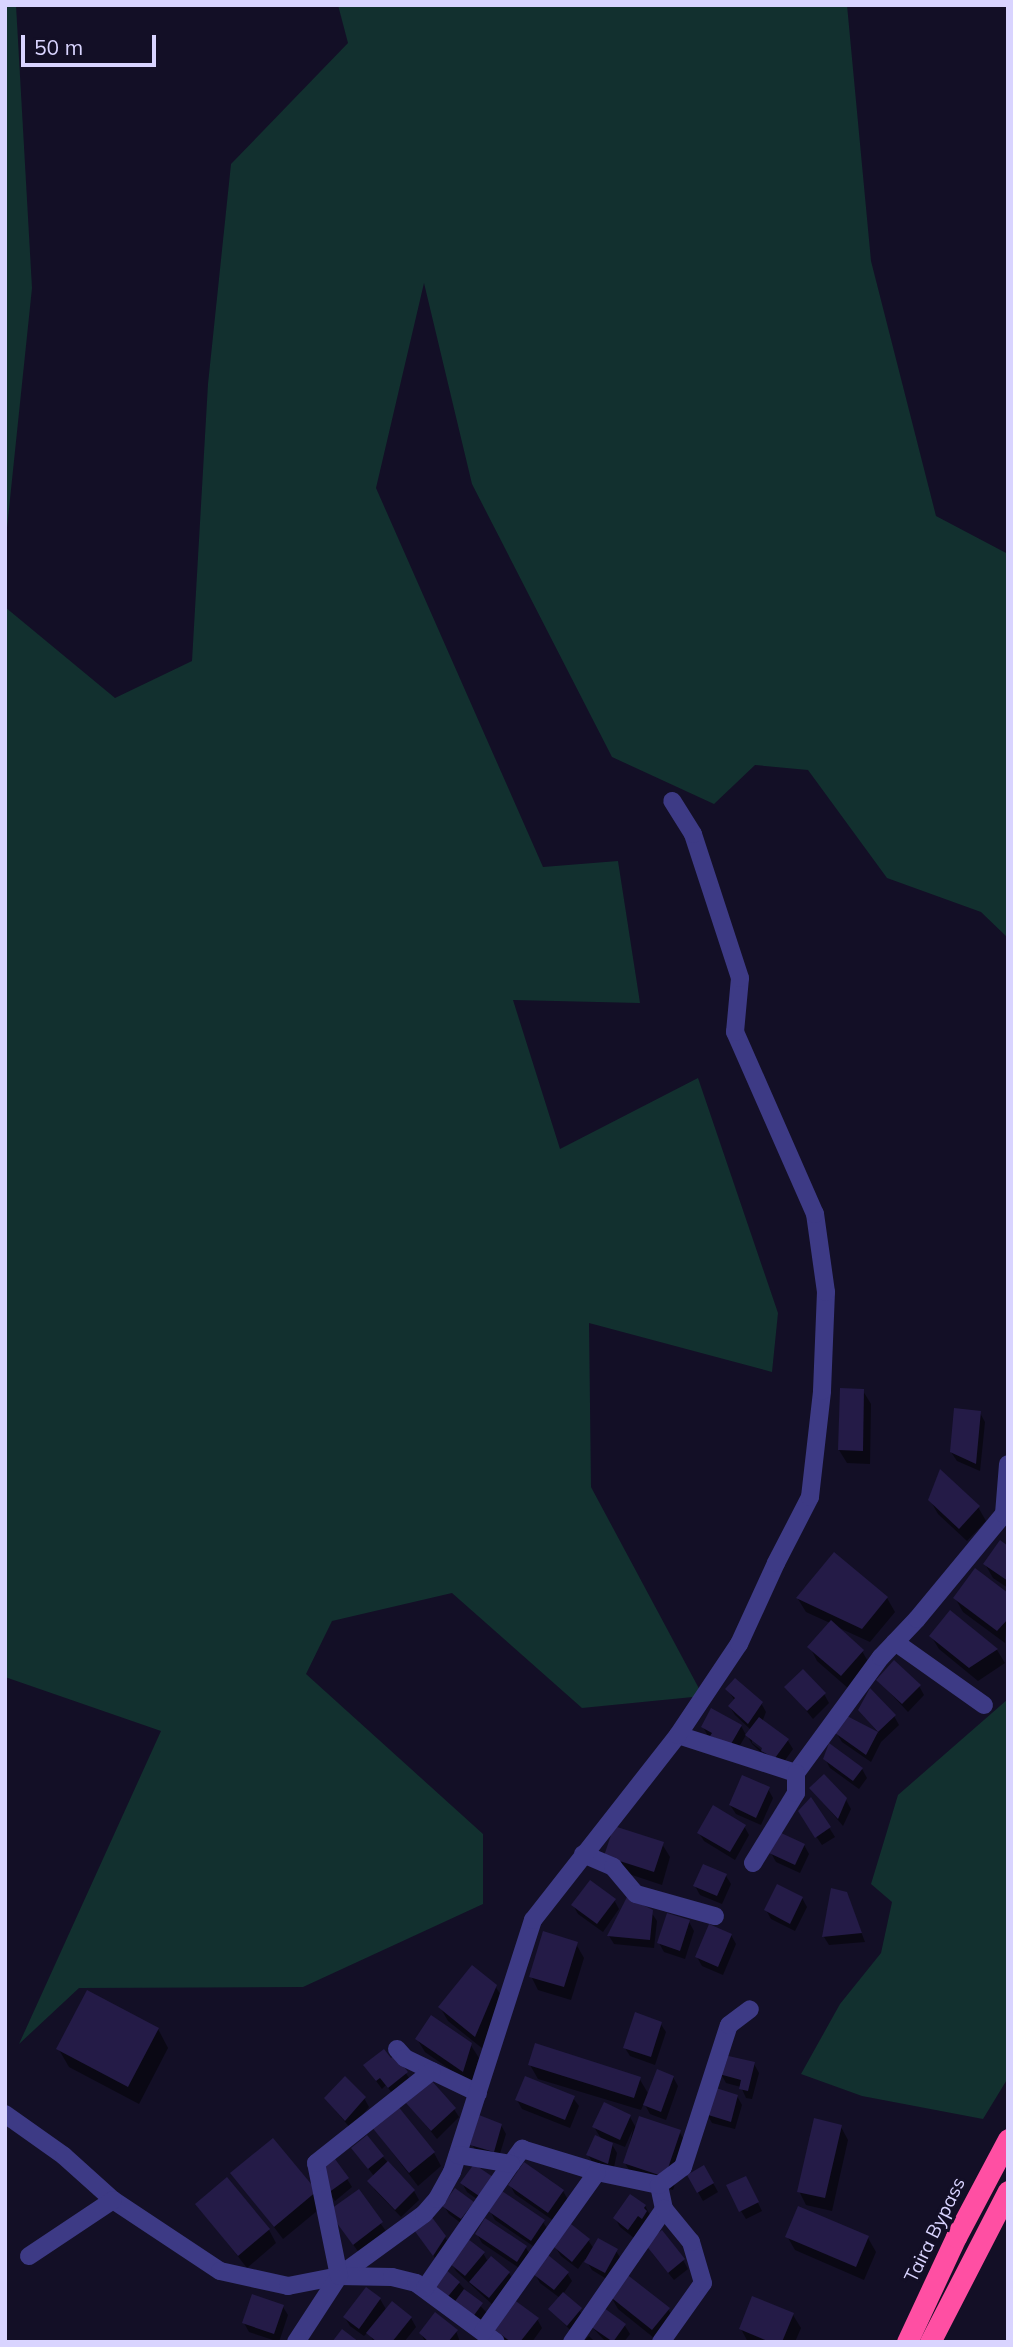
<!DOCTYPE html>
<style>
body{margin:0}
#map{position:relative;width:1013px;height:2347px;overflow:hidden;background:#130f26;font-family:Mulish,sans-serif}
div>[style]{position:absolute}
.green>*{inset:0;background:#12302f}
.shadow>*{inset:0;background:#0007}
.building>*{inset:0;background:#241b47}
.minor>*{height:18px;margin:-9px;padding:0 9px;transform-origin:9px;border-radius:9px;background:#3d3a85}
.highway>*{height:21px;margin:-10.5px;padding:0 10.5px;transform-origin:10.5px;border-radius:10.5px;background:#ff4fa3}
span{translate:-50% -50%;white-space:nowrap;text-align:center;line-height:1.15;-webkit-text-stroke:6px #130f26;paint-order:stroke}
.street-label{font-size:19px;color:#d9d4ff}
.frame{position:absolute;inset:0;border:7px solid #d9d4ff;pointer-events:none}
.scale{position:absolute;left:21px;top:35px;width:135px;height:32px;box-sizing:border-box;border:4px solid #d9d4ff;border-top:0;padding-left:9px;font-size:21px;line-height:24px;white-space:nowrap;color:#d9d4ff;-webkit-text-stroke:5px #130f26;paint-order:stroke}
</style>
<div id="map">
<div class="green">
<i style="clip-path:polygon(5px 5px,16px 5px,32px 288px,5px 547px)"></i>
<i style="clip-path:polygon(338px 5px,847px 5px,871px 261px,936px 516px,1008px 554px,1008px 938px,981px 912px,887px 878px,808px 770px,755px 765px,714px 804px,612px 757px,472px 484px,424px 283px,376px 488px,543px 867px,618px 861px,640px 1003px,513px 1000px,560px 1149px,698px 1078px,778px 1313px,772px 1372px,589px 1323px,591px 1487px,703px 1696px,582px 1708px,452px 1593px,332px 1621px,306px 1674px,483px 1834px,483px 1904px,303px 1987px,79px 1988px,19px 2044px,161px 1731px,5px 1677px,5px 607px,115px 698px,192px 661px,208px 384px,231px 164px,348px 43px)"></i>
<i style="clip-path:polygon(1008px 1699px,1008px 2078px,983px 2119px,862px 2096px,801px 2074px,840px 2004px,881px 1953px,892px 1902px,871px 1884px,898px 1795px)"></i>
</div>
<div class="shadow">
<i style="clip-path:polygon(863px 1391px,871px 1404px,870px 1464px,847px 1463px,839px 1450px)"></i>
<i style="clip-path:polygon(980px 1413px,985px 1422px,980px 1471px,957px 1461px,951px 1452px)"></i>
<i style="clip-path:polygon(930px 1500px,978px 1507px,986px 1521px,967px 1541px,938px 1514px)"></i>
<i style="clip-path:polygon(1008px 1548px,1008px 1588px,993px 1578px,985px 1564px)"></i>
<i style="clip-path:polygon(1008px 1595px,1005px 1643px,963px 1612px,955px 1598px)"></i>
<i style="clip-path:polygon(887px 1598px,895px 1612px,870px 1642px,835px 1626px,862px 1651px,870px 1665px,849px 1689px,817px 1661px,810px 1647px,830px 1623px,806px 1612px,798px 1599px)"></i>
<i style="clip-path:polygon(951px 1612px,997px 1650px,1005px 1663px,978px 1681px,939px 1649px,931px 1636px)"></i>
<i style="clip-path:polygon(878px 1680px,919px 1686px,924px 1695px,908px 1712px)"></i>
<i style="clip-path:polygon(787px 1687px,824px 1694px,829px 1703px,813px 1719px)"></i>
<i style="clip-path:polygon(evenodd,728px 1690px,761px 1703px,766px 1712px,762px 1722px,788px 1741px,793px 1749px,781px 1766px,768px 1759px,752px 1744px,747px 1735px,751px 1730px,735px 1715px,730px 1707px,735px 1701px,728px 1690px,752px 1738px,770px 1752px,768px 1755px,752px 1743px,752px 1738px)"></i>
<i style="clip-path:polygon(860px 1710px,894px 1716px,899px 1725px,881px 1742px,871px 1762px,842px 1742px,837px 1734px,847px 1718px,879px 1734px)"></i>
<i style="clip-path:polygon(741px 1726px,746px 1735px,736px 1752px,708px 1736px,703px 1727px)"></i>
<i style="clip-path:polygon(825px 1759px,862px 1769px,867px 1778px,859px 1789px,830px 1768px)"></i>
<i style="clip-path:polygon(811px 1788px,846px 1800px,851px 1809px,843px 1826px)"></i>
<i style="clip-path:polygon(768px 1789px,773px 1798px,761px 1825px,736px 1814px,730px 1805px)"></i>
<i style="clip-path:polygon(811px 1799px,835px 1837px,822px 1845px,805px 1820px)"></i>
<i style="clip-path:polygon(744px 1826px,749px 1835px,735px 1860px,704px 1841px,699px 1833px)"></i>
<i style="clip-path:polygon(662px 1844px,670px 1857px,662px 1885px,614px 1869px,606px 1856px)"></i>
<i style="clip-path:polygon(804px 1845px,809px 1854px,800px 1873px,776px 1862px,771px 1853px)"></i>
<i style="clip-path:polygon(726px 1876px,731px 1884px,722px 1904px,700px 1895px,695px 1886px)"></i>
<i style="clip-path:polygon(846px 1893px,865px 1942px,829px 1945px,824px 1937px)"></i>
<i style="clip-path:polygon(802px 1898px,807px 1907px,795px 1931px,771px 1919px,766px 1910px)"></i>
<i style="clip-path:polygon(614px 1900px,619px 1909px,603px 1932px,578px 1914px,573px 1905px)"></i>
<i style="clip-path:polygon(651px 1912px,657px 1921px,654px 1948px,614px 1944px,609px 1936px)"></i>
<i style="clip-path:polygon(689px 1922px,694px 1931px,685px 1959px,664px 1952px,659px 1943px)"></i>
<i style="clip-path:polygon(731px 1935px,736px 1944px,723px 1975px,702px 1966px,697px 1957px)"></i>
<i style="clip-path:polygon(576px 1944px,584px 1958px,571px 2000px,538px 1990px,531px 1976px)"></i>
<i style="clip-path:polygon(495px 1986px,504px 2000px,483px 2049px,448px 2021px,440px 2007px)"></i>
<i style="clip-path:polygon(660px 2023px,666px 2032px,655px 2065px,630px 2056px,625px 2048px)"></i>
<i style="clip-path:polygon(158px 2029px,168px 2048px,139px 2104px,69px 2067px,58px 2048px)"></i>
<i style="clip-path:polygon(417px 2039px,470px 2044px,479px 2058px,471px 2084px,425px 2052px)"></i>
<i style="clip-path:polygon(395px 2058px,412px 2082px,394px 2096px,386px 2085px,382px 2089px,371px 2074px)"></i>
<i style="clip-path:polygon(754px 2064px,759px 2073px,752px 2099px,746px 2098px,741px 2087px,726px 2083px,721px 2074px)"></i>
<i style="clip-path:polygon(530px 2065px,639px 2078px,649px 2095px,673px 2077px,678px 2086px,666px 2120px,650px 2114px,644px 2103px,641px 2110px,538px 2079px)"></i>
<i style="clip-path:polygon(737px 2096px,742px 2105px,735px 2129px,712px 2123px,707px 2114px)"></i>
<i style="clip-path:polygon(364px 2098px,369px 2107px,351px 2129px,326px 2099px)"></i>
<i style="clip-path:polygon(573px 2098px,579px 2106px,570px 2128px,522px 2109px,517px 2100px)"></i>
<i style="clip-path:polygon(408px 2103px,454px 2109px,459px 2117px,437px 2139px)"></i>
<i style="clip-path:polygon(630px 2117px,636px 2128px,679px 2131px,687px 2145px,673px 2190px,633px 2177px,625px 2163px,633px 2129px,625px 2147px,610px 2141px,617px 2153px,613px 2172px,593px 2163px,588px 2155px,602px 2140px,594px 2127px)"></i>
<i style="clip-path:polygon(501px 2125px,506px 2134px,498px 2160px,477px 2153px,472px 2144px)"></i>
<i style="clip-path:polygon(373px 2127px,434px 2153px,441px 2166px,418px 2186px)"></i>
<i style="clip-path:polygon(841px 2127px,848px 2140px,832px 2211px,806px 2205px,799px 2191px)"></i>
<i style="clip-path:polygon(353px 2149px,383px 2157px,414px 2191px,419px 2200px,401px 2217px,375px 2190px,370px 2181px,374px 2176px)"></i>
<i style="clip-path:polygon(474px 2166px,484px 2204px,467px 2192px,462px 2183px)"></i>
<i style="clip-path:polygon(704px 2167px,718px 2192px,703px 2201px,689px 2176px)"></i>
<i style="clip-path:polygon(233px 2173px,316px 2192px,323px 2206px,283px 2239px)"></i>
<i style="clip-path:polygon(347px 2179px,352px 2187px,335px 2201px,322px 2184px)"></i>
<i style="clip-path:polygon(510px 2185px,563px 2191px,568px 2200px,554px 2221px,515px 2194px)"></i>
<i style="clip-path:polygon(750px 2187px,762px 2211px,746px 2219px,741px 2211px)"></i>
<i style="clip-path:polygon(358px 2191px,390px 2237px,362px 2257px,330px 2212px)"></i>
<i style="clip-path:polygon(472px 2203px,477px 2212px,466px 2227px,449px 2214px,444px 2206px)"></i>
<i style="clip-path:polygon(197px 2204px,269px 2230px,276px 2243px,247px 2268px)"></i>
<i style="clip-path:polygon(645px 2206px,650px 2215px,634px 2238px,620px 2227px,615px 2218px)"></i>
<i style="clip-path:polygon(490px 2211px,543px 2222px,548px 2230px,536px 2248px,495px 2220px)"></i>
<i style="clip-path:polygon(477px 2234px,526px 2248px,531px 2256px,522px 2270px,482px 2243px)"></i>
<i style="clip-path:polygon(787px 2236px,868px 2238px,876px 2252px,864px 2280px,795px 2250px)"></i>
<i style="clip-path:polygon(445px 2237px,450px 2246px,439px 2263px,421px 2239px)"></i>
<i style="clip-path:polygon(588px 2240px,594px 2249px,616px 2251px,621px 2259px,610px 2281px,592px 2270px,585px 2259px,578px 2269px,561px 2256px,556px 2248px)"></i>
<i style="clip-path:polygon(483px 2253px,488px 2262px,491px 2259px,509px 2273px,514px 2282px,494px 2306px,456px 2271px,451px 2263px)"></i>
<i style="clip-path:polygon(652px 2253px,683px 2260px,688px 2269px,674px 2280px)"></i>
<i style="clip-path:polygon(567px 2273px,572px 2281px,563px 2294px,586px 2318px,573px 2333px,550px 2309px,560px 2298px,540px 2283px,535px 2274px)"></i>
<i style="clip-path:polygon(459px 2283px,487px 2313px,478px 2325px,436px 2294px)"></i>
<i style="clip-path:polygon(367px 2289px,380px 2299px,387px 2311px,411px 2318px,416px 2327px,404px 2342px,374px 2342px,368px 2332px,364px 2336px,350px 2326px,345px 2318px)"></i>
<i style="clip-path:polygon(610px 2295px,668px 2309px,676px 2323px,659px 2342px,618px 2309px)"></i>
<i style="clip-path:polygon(283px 2307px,288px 2315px,279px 2342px,249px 2332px,244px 2323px)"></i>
<i style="clip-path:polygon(793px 2315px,801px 2328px,795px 2342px,748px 2342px,741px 2329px)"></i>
<i style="clip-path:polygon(537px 2319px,542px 2328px,532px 2342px,506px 2342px,494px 2328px)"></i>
<i style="clip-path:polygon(589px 2324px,625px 2326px,630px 2334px,624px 2342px,606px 2342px)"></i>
<i style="clip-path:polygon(456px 2331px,460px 2342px,425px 2342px,421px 2333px)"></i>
<i style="clip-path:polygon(589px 2336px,595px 2342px,583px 2342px)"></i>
</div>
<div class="building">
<i style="clip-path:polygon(840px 1388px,864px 1389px,863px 1451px,838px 1450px)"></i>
<i style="clip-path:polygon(954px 1408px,981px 1411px,976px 1464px,950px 1452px)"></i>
<i style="clip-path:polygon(940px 1469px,980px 1506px,959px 1529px,928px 1500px)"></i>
<i style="clip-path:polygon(1000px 1540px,1008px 1546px,1008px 1581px,983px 1564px)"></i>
<i style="clip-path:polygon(834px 1552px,888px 1597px,862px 1629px,796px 1598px)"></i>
<i style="clip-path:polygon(975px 1568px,1008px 1593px,1008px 1619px,997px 1631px,953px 1598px)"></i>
<i style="clip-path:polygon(950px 1610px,998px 1649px,969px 1668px,929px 1636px)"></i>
<i style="clip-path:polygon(831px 1620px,864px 1650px,841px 1676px,807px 1647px)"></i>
<i style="clip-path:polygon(894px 1660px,921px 1685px,902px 1704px,876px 1680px)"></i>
<i style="clip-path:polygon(803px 1669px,826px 1693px,807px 1711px,784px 1687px)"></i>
<i style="clip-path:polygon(735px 1678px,763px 1702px,748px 1724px,728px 1706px,735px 1698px,725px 1689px)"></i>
<i style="clip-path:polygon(870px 1688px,896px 1715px,878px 1732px,866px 1755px,835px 1733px,847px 1716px,878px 1732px,858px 1710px)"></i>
<i style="clip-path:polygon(711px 1708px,742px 1725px,731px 1744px,710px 1736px,712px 1733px,701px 1727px)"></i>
<i style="clip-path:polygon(759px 1717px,789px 1739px,775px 1758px,761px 1751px,762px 1748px,745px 1735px)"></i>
<i style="clip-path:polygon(829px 1743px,863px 1768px,853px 1781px,823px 1759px)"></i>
<i style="clip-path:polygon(824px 1774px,847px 1798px,838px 1819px,809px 1788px)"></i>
<i style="clip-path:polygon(742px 1775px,770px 1787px,756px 1818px,729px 1805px)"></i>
<i style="clip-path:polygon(811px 1797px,831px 1827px,815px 1838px,798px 1811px)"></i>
<i style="clip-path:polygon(713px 1805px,746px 1825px,730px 1852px,697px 1833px)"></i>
<i style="clip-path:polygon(614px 1826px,664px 1842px,654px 1872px,604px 1856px)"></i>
<i style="clip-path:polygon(779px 1832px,805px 1844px,795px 1865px,769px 1853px)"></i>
<i style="clip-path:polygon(703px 1864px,727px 1874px,717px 1896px,693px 1886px)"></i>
<i style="clip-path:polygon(590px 1880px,616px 1899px,597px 1924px,571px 1905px)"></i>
<i style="clip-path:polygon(777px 1884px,803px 1897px,790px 1924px,764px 1910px)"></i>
<i style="clip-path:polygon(831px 1888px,847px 1892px,862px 1933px,822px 1937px)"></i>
<i style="clip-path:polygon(627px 1897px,653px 1910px,650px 1940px,607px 1936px)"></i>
<i style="clip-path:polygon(667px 1913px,690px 1920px,680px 1951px,657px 1943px)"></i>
<i style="clip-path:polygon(709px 1924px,732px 1934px,718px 1967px,695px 1957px)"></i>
<i style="clip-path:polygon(543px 1931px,578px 1942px,564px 1987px,529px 1977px)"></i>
<i style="clip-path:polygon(472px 1965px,497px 1985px,475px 2037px,438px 2007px)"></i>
<i style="clip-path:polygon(87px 1990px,159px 2028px,128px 2087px,56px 2049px)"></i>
<i style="clip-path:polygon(635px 2012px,662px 2022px,651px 2057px,623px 2048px)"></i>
<i style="clip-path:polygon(431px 2015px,472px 2043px,463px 2072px,415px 2039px)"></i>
<i style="clip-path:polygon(535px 2043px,641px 2077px,634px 2098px,528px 2065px)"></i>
<i style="clip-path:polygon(384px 2049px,391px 2058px,395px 2055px,408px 2072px,388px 2088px,380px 2078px,376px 2081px,363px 2065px)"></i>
<i style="clip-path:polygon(724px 2055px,755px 2062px,748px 2091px,739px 2089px,741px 2080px,719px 2074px)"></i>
<i style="clip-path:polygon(657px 2069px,674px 2076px,661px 2112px,643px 2105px)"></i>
<i style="clip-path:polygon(345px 2076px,366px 2097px,345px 2121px,324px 2098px)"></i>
<i style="clip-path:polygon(525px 2076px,575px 2096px,565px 2120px,515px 2100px)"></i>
<i style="clip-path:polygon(431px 2080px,456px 2108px,431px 2131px,406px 2103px)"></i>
<i style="clip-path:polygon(713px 2087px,738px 2095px,731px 2122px,705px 2114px)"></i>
<i style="clip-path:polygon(604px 2102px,631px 2115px,620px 2140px,592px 2127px)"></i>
<i style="clip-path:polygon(397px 2105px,435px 2152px,409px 2173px,371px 2126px)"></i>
<i style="clip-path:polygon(479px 2115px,502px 2124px,494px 2152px,470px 2145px)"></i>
<i style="clip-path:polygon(639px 2116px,681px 2130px,665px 2177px,623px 2163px)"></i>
<i style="clip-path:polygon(814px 2118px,842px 2125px,825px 2198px,797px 2192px)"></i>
<i style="clip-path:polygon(367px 2135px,384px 2156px,368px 2169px,351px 2148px)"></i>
<i style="clip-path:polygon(595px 2135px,613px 2143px,608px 2164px,586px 2155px)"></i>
<i style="clip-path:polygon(273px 2138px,317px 2191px,274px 2227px,230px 2173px)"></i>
<i style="clip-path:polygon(335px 2159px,349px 2178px,328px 2193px,314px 2174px)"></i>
<i style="clip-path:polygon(388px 2161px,415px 2190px,395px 2210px,367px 2181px)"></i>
<i style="clip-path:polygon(524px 2162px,564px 2190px,548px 2213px,508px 2185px)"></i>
<i style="clip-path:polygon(474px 2164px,493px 2177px,479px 2196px,460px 2183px)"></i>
<i style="clip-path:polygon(704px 2165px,714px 2183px,697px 2193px,687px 2175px)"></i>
<i style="clip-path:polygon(746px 2176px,759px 2202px,739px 2212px,726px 2185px)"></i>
<i style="clip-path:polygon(227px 2177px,270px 2229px,238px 2256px,195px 2204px)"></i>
<i style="clip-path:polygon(455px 2188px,474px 2202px,461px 2219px,442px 2206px)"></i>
<i style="clip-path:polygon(359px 2189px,383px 2222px,353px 2245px,328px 2211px)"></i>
<i style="clip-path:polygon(502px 2191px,545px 2220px,531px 2241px,488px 2211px)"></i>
<i style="clip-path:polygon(630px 2194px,646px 2205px,644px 2208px,647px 2211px,642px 2219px,638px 2216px,628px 2230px,613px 2218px)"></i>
<i style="clip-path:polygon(798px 2206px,869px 2236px,856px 2267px,785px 2237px)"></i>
<i style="clip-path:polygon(431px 2216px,446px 2236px,433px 2256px,414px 2230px)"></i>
<i style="clip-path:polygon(485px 2218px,527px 2246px,517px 2262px,475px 2234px)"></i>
<i style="clip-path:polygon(571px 2224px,590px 2239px,572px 2262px,554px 2247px)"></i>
<i style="clip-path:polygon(662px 2230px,685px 2259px,668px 2273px,645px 2244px)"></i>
<i style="clip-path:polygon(598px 2238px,618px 2249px,605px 2273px,584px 2262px)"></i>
<i style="clip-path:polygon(468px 2239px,485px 2252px,465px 2276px,449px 2263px)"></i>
<i style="clip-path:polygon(548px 2255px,569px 2272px,554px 2290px,533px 2274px)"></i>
<i style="clip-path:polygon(491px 2256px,510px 2272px,489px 2298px,469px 2282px)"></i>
<i style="clip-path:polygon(443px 2267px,460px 2282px,445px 2300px,428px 2285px)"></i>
<i style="clip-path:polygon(625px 2273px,670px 2308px,652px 2330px,608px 2295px)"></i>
<i style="clip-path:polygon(366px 2287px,381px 2298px,359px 2329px,343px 2317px)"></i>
<i style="clip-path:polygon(464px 2289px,483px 2303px,472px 2318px,453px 2304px)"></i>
<i style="clip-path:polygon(563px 2292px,582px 2308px,567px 2326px,548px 2309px)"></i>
<i style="clip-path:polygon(252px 2294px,284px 2305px,274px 2334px,242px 2323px)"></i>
<i style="clip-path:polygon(752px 2296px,794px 2313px,782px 2342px,770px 2342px,739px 2329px)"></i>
<i style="clip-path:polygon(513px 2299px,539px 2318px,520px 2342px,511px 2342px,492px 2328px)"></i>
<i style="clip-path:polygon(392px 2301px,412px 2317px,392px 2342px,377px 2342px,366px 2333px)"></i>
<i style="clip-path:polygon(600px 2305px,626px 2324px,613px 2342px,587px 2324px)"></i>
<i style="clip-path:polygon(435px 2312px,458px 2330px,448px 2342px,429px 2342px,419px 2333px)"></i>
<i style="clip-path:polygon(342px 2329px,359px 2342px,332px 2342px)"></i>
</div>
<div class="minor">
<i style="left:895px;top:1642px;width:109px;rotate:35.3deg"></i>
<i style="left:678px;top:1735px;width:124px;rotate:17.9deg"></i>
<i style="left:796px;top:1773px;width:144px;rotate:-53.8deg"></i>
<i style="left:881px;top:1657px;width:52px;rotate:-46.5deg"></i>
<i style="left:917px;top:1619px;width:136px;rotate:-50.4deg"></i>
<i style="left:1004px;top:1514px;width:50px;rotate:-85.4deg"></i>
<i style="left:583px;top:1854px;width:33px;rotate:23deg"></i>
<i style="left:613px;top:1867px;width:35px;rotate:50deg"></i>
<i style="left:636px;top:1894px;width:82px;rotate:15.6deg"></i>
<i style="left:753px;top:1863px;width:82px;rotate:-58.4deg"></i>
<i style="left:796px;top:1793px;width:20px;rotate:-90deg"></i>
<i style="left:397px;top:2049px;width:12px;rotate:48deg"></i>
<i style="left:405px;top:2058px;width:81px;rotate:25.6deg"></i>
<i style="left:5px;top:2114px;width:72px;rotate:35.4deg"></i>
<i style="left:64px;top:2156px;width:66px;rotate:41.9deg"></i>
<i style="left:113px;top:2200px;width:128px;rotate:33.6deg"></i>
<i style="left:220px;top:2271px;width:70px;rotate:12.4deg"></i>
<i style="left:288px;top:2286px;width:52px;rotate:-11.1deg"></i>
<i style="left:339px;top:2276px;width:105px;rotate:-36.1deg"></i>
<i style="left:424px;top:2214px;width:20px;rotate:-49deg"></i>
<i style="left:437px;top:2199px;width:31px;rotate:-61deg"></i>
<i style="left:452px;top:2172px;width:265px;rotate:-72.2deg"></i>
<i style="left:533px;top:1920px;width:235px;rotate:-51.9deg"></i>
<i style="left:678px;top:1735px;width:110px;rotate:-56.2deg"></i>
<i style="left:739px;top:1644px;width:89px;rotate:-65.4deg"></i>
<i style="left:776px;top:1563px;width:74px;rotate:-62.7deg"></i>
<i style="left:810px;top:1497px;width:107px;rotate:-83.5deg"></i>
<i style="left:822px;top:1391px;width:99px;rotate:-87.7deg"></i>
<i style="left:826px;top:1292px;width:79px;rotate:-98deg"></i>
<i style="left:815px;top:1214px;width:199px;rotate:-113.7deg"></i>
<i style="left:735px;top:1032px;width:54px;rotate:-84.7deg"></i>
<i style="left:740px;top:978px;width:151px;rotate:-108.1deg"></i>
<i style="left:693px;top:834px;width:39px;rotate:-122deg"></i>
<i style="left:511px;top:2164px;width:19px;rotate:-54deg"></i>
<i style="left:522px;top:2149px;width:78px;rotate:17deg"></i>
<i style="left:597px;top:2172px;width:63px;rotate:11.8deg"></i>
<i style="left:29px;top:2256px;width:101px;rotate:-33.7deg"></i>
<i style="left:339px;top:2276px;width:53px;rotate:1.1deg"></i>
<i style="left:392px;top:2277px;width:25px;rotate:14deg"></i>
<i style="left:416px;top:2283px;width:99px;rotate:36.4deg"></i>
<i style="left:425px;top:2288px;width:151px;rotate:-55.3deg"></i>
<i style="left:511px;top:2164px;width:54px;rotate:-170.4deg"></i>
<i style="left:483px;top:2332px;width:196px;rotate:-54.5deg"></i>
<i style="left:296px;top:2342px;width:79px;rotate:-56.9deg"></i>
<i style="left:339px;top:2276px;width:115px;rotate:-101.5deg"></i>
<i style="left:316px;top:2163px;width:148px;rotate:-38.4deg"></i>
<i style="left:572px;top:2342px;width:162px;rotate:-55.3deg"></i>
<i style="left:664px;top:2209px;width:25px;rotate:-102deg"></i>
<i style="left:659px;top:2185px;width:30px;rotate:-37deg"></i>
<i style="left:683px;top:2167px;width:149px;rotate:-72.1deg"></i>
<i style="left:729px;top:2025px;width:26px;rotate:-37deg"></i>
<i style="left:661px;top:2342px;width:72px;rotate:-54.6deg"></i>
<i style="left:703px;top:2283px;width:43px;rotate:-106.3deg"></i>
<i style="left:691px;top:2242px;width:43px;rotate:-129.3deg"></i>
</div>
<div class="highway">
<i style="left:907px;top:2342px;width:116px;rotate:-65deg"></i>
<i style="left:956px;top:2237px;width:111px;rotate:-62deg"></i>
<i style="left:930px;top:2342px;width:170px;rotate:-62.7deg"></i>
</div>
<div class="street-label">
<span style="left:935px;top:2230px;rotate:-64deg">Taira Bypass</span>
</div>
<div class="frame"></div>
<div class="scale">50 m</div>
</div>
